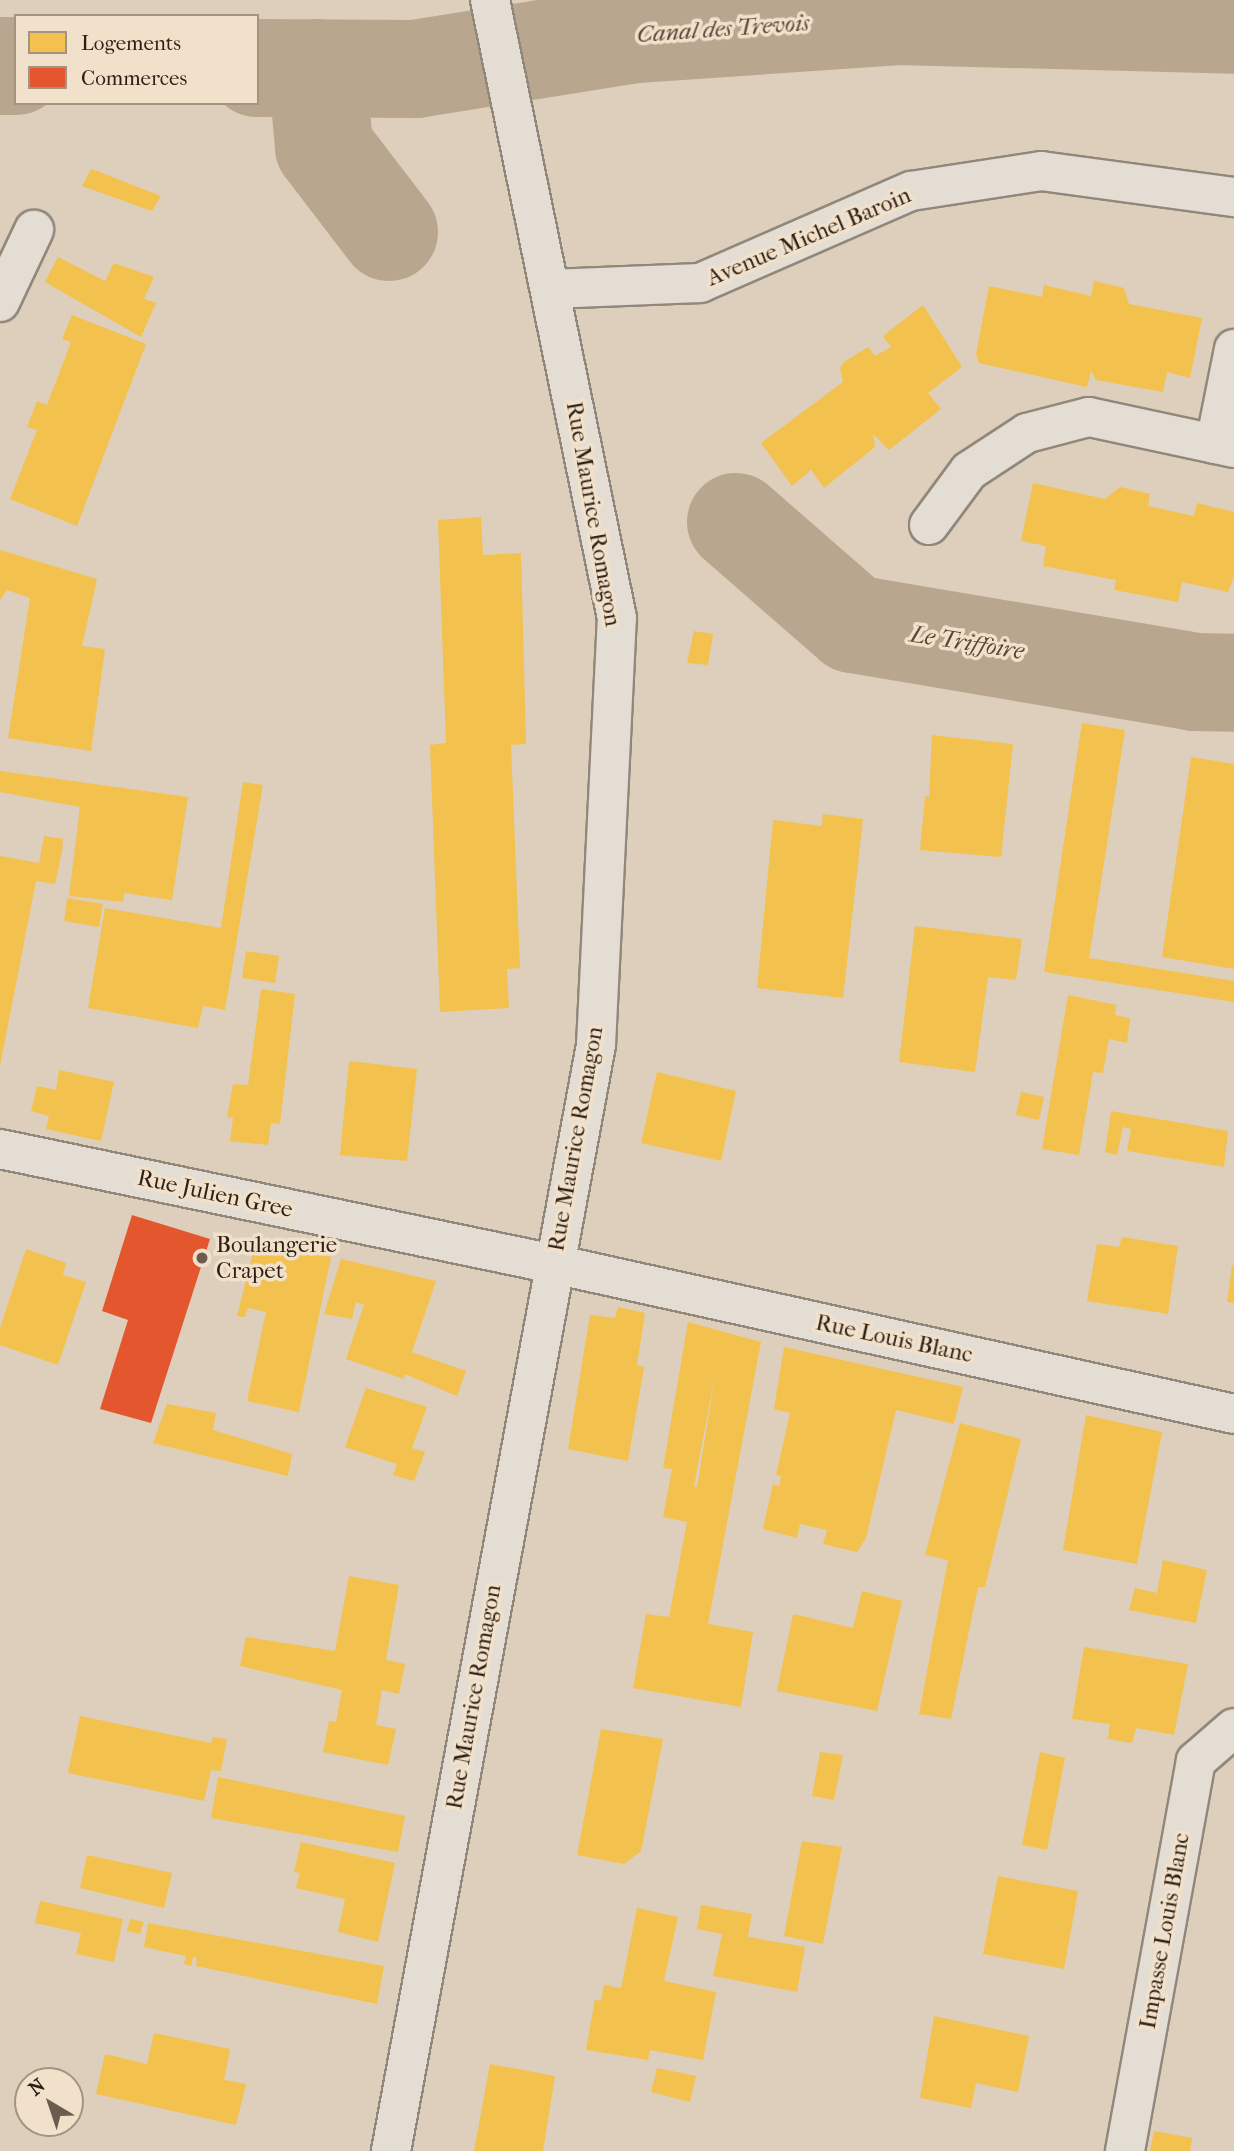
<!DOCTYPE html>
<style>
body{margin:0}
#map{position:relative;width:1234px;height:2151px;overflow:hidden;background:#ddcfbc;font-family:"IM FELL French Canon",serif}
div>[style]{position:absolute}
.homes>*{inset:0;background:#f2c14e}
.shops>*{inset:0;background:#e4572e}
.river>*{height:98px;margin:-49px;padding:0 49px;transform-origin:49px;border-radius:49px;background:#b9a68e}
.roads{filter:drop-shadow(2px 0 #91877b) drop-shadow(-2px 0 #91877b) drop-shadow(0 2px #91877b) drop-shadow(0 -2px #91877b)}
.minor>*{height:38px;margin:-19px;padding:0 19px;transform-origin:19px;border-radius:19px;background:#e3ddd3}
.dots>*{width:19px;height:19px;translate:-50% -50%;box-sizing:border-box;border:4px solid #f1e1ca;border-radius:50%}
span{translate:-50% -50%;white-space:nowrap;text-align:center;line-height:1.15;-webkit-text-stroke:7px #f1e1ca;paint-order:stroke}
.street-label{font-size:23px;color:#2e1e15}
.poi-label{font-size:23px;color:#2e1e15}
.left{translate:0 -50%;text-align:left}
.water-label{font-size:24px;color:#594738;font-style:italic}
.legend{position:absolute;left:14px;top:14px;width:245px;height:91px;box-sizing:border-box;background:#f1e1ca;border:2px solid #a39382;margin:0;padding:9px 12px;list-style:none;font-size:21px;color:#2e1e15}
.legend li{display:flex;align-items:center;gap:14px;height:35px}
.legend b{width:35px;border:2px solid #a39382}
.north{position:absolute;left:14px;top:2067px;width:70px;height:70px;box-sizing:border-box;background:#f1e1ca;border:2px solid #a39382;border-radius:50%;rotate:321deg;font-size:19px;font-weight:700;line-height:28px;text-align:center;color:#2e1e15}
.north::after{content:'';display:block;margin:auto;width:24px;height:32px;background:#6b5c4f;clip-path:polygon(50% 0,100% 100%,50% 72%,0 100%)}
</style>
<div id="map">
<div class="homes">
<i style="clip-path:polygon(91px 169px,97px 171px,161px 196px,152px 211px,82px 186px)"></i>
<i style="clip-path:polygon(58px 257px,105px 281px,114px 263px,154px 277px,144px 299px,156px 303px,141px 337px,45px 282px)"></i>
<i style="clip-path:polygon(1094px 281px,1124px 288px,1129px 304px,1202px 318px,1190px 378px,1167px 372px,1163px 392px,1096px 380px,1091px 371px,1087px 387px,979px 363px,976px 354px,989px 286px,1042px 297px,1044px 285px,1091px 296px)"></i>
<i style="clip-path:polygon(923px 305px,962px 367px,928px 393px,941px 409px,889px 450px,873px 434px,875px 447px,824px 488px,811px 470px,792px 486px,761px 443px,843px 382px,840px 368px,844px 362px,868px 347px,875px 356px,891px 347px,883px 336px)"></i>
<i style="clip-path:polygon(72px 315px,146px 344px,77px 526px,10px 499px,37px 430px,27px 427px,37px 401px,47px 405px,71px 342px,62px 339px)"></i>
<i style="clip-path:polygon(1033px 483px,1105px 499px,1120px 487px,1150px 494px,1148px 506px,1194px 516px,1197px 503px,1234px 512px,1234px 576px,1228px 592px,1182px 582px,1178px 602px,1114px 590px,1116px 580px,1043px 566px,1046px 546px,1021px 541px)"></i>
<i style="clip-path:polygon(481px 517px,483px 555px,521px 553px,526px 744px,511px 745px,520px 968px,507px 969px,509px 1008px,440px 1012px,430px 745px,446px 743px,438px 520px)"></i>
<i style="clip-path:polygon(0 550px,97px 579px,82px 646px,105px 649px,91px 751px,8px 738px,30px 598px,7px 590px,0 600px)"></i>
<i style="clip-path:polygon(694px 631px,713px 634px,708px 665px,687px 663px)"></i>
<i style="clip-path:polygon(1082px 723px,1125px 730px,1089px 958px,1234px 981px,1234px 1002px,1044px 972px)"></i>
<i style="clip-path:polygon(932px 735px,1013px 744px,1001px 857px,920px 850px,925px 796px,929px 797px)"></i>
<i style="clip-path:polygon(1191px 757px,1234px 764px,1234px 969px,1162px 957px)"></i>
<i style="clip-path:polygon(0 771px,188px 797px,172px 900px,124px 893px,123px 902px,69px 896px,80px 807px,0 792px)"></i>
<i style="clip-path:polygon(243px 782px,263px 785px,225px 1010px,203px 1006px,198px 1028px,88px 1008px,105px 908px,221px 928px)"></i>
<i style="clip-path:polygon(823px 814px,863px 819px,843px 998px,757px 988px,773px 820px,822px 826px)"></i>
<i style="clip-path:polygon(44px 836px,63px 839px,62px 851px,55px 884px,36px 881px,0 1066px,0 856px,39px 863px)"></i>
<i style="clip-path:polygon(67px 898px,103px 904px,99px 927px,64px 921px)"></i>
<i style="clip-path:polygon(915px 926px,1022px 939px,1016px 980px,988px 977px,975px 1072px,899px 1062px)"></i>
<i style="clip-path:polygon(246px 951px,279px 956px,275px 983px,242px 978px)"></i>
<i style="clip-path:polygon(261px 989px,295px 994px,280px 1124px,271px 1123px,268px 1145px,230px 1141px,233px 1118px,227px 1117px,233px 1084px,248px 1085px)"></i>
<i style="clip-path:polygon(1068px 995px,1116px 1005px,1115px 1015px,1130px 1018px,1127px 1043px,1109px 1039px,1103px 1073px,1093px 1072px,1079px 1155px,1042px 1149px)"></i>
<i style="clip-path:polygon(349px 1061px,417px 1069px,407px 1161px,340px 1155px)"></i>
<i style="clip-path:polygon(59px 1070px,114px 1082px,101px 1141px,46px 1129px,49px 1116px,31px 1111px,37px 1086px,56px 1090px)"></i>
<i style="clip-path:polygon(657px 1072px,736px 1091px,721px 1161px,641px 1143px)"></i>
<i style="clip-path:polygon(1021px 1092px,1044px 1097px,1039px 1120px,1016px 1115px)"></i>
<i style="clip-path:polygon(1111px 1111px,1228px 1131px,1224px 1167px,1127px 1151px,1131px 1129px,1123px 1127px,1117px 1155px,1105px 1152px)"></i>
<i style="clip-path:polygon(1122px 1237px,1178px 1246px,1168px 1314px,1087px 1301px,1097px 1244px,1119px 1247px)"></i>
<i style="clip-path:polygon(256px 1241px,331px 1257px,299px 1412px,247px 1401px,266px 1312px,248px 1308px,245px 1317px,237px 1316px)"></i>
<i style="clip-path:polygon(26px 1249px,66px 1263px,63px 1275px,86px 1282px,58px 1365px,0 1345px,0 1328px)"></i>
<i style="clip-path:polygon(341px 1259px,436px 1281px,412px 1352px,466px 1371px,457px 1396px,405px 1374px,404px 1379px,346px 1359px,364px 1305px,356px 1302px,352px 1319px,324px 1314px)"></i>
<i style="clip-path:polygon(1232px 1265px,1234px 1265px,1234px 1303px,1227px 1302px)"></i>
<i style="clip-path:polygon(618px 1307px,645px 1313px,637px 1365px,644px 1367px,628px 1461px,568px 1449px,590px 1315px,615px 1318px)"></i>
<i style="clip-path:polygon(evenodd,688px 1322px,761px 1342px,708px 1624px,753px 1632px,741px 1707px,633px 1688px,646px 1614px,669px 1617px,687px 1522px,663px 1517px,672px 1469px,663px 1468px,688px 1322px,716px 1370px,697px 1487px,694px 1486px,716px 1370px)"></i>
<i style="clip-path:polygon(784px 1347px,963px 1387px,954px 1424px,896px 1410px,866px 1538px,857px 1552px,823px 1544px,827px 1530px,800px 1524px,797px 1538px,763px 1529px,773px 1484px,779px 1486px,781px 1476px,776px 1475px,790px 1413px,774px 1409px)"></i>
<i style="clip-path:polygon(366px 1388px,427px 1407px,412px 1448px,425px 1452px,414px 1481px,393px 1475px,397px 1464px,345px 1447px)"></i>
<i style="clip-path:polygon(167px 1404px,216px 1413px,213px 1430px,292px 1454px,288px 1476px,153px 1443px)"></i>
<i style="clip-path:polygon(1086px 1415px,1162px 1432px,1137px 1564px,1063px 1550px)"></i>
<i style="clip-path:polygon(960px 1423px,1021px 1439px,985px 1587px,978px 1587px,951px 1719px,919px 1714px,948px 1560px,925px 1555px)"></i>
<i style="clip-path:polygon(1163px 1560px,1207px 1570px,1196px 1623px,1129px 1610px,1135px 1588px,1157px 1593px)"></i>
<i style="clip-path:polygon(349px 1576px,399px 1585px,386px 1660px,405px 1664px,399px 1694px,382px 1690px,376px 1725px,396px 1729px,388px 1765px,323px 1752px,329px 1721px,336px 1722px,342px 1690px,240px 1666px,246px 1637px,335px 1651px)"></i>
<i style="clip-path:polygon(862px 1591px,902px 1601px,877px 1711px,777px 1691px,793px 1614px,853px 1628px)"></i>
<i style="clip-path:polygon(1084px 1647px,1188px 1664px,1174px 1735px,1136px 1728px,1132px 1743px,1108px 1739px,1110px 1724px,1072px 1719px)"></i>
<i style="clip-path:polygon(80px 1716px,211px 1743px,213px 1737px,227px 1739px,221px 1771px,211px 1770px,204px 1801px,68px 1773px)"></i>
<i style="clip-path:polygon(601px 1729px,663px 1739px,641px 1851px,624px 1864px,577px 1855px)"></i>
<i style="clip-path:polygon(820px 1752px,843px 1755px,834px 1800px,812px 1796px)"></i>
<i style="clip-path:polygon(1040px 1752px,1065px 1758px,1047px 1850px,1022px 1845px)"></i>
<i style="clip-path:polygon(218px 1777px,405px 1816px,398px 1852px,211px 1818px)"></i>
<i style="clip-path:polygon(802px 1841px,842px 1847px,823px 1944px,784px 1936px)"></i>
<i style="clip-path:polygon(301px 1842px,395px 1863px,378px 1942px,338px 1932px,345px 1899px,296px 1888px,300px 1873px,294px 1872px)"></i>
<i style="clip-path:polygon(87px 1855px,172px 1873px,164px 1908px,80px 1888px)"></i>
<i style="clip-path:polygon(998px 1876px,1078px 1891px,1064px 1969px,983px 1954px)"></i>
<i style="clip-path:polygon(40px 1901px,123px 1919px,114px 1962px,76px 1954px,81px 1933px,35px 1923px)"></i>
<i style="clip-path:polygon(701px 1905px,752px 1914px,748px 1937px,805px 1947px,797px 1992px,713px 1976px,722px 1934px,697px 1929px)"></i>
<i style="clip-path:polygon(637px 1908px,678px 1917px,664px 1981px,716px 1992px,703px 2060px,650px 2050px,648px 2060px,586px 2050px,595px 1999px,601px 2001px,604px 1985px,621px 1988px)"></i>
<i style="clip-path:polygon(130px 1919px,144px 1922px,140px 1934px,127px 1931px)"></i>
<i style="clip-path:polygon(148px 1923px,384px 1966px,377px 2004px,196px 1966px,197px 1958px,193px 1957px,191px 1966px,184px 1964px,186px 1956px,144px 1947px)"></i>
<i style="clip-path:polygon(934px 2016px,1029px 2036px,1018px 2092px,976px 2083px,971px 2108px,920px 2098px)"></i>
<i style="clip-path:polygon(154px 2033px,230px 2049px,224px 2080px,246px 2084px,236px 2125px,96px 2094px,105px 2054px,147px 2064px)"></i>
<i style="clip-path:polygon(490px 2064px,555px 2076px,543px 2151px,474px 2151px)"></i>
<i style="clip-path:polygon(657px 2068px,696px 2076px,690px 2102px,651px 2092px)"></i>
<i style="clip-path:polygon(1154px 2131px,1192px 2138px,1190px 2151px,1150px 2151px)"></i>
</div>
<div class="shops">
<i style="clip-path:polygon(132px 1215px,210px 1239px,151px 1423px,100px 1409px,128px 1320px,102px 1311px)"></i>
</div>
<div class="river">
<i style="left:0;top:66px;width:16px"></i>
<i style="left:257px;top:68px;width:158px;rotate:0.4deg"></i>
<i style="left:415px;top:69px;width:224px;rotate:-9deg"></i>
<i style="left:636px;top:34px;width:263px;rotate:-3.9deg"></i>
<i style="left:898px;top:16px;width:336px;rotate:1.5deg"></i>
<i style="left:317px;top:68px;width:79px;rotate:84.9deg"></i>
<i style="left:324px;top:147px;width:107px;rotate:52.6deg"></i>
<i style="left:736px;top:522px;width:155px;rotate:41.1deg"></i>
<i style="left:853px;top:624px;width:347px;rotate:9.6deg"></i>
<i style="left:1195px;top:682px;width:39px;rotate:1deg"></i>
</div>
<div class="roads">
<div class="minor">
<i style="left:550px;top:289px;width:150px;rotate:-2.3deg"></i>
<i style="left:700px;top:283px;width:230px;rotate:-23.6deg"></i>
<i style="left:911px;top:191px;width:132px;rotate:-8.7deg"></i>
<i style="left:1041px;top:171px;width:195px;rotate:7.7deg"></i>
<i style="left:0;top:302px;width:80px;rotate:-64.7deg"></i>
<i style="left:1215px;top:444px;width:97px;rotate:-78.7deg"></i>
<i style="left:929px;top:525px;width:67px;rotate:-53.5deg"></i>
<i style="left:969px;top:471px;width:69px;rotate:-33.2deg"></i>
<i style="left:1027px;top:433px;width:64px;rotate:-14.5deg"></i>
<i style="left:1089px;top:417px;width:148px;rotate:12.1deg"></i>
<i style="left:0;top:1149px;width:566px;rotate:11.73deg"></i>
<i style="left:554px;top:1264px;width:696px;rotate:12.44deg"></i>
<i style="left:391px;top:2151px;width:1125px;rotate:-79.5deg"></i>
<i style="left:596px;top:1045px;width:428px;rotate:-87.2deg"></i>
<i style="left:617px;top:618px;width:631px;rotate:-101.61deg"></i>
<i style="left:1125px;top:2151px;width:396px;rotate:-79.7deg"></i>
<i style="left:1196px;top:1761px;width:50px;rotate:-41deg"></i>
</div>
</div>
<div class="dots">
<i style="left:202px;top:1258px;background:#6b5c4f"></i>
</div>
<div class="street-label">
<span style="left:809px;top:237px;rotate:-23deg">Avenue Michel Baroin</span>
<span style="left:593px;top:514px;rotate:80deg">Rue Maurice Romagon</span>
<span style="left:576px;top:1139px;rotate:-80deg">Rue Maurice Romagon</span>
<span style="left:215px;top:1194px;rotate:12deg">Rue Julien Gree</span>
<span style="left:894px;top:1339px;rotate:12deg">Rue Louis Blanc</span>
<span style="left:474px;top:1697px;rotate:-80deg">Rue Maurice Romagon</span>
<span style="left:1165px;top:1931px;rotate:-80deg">Impasse Louis Blanc</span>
</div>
<div class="poi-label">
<span class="left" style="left:216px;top:1258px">Boulangerie<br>Crapet</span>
</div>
<div class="water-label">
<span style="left:723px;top:29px;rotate:-4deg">Canal des Trevois</span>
<span style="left:967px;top:643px;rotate:9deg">Le Triffoire</span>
</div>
<ul class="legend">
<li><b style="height:19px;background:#f2c14e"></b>Logements</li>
<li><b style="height:19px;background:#e4572e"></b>Commerces</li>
</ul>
<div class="north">N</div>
</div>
